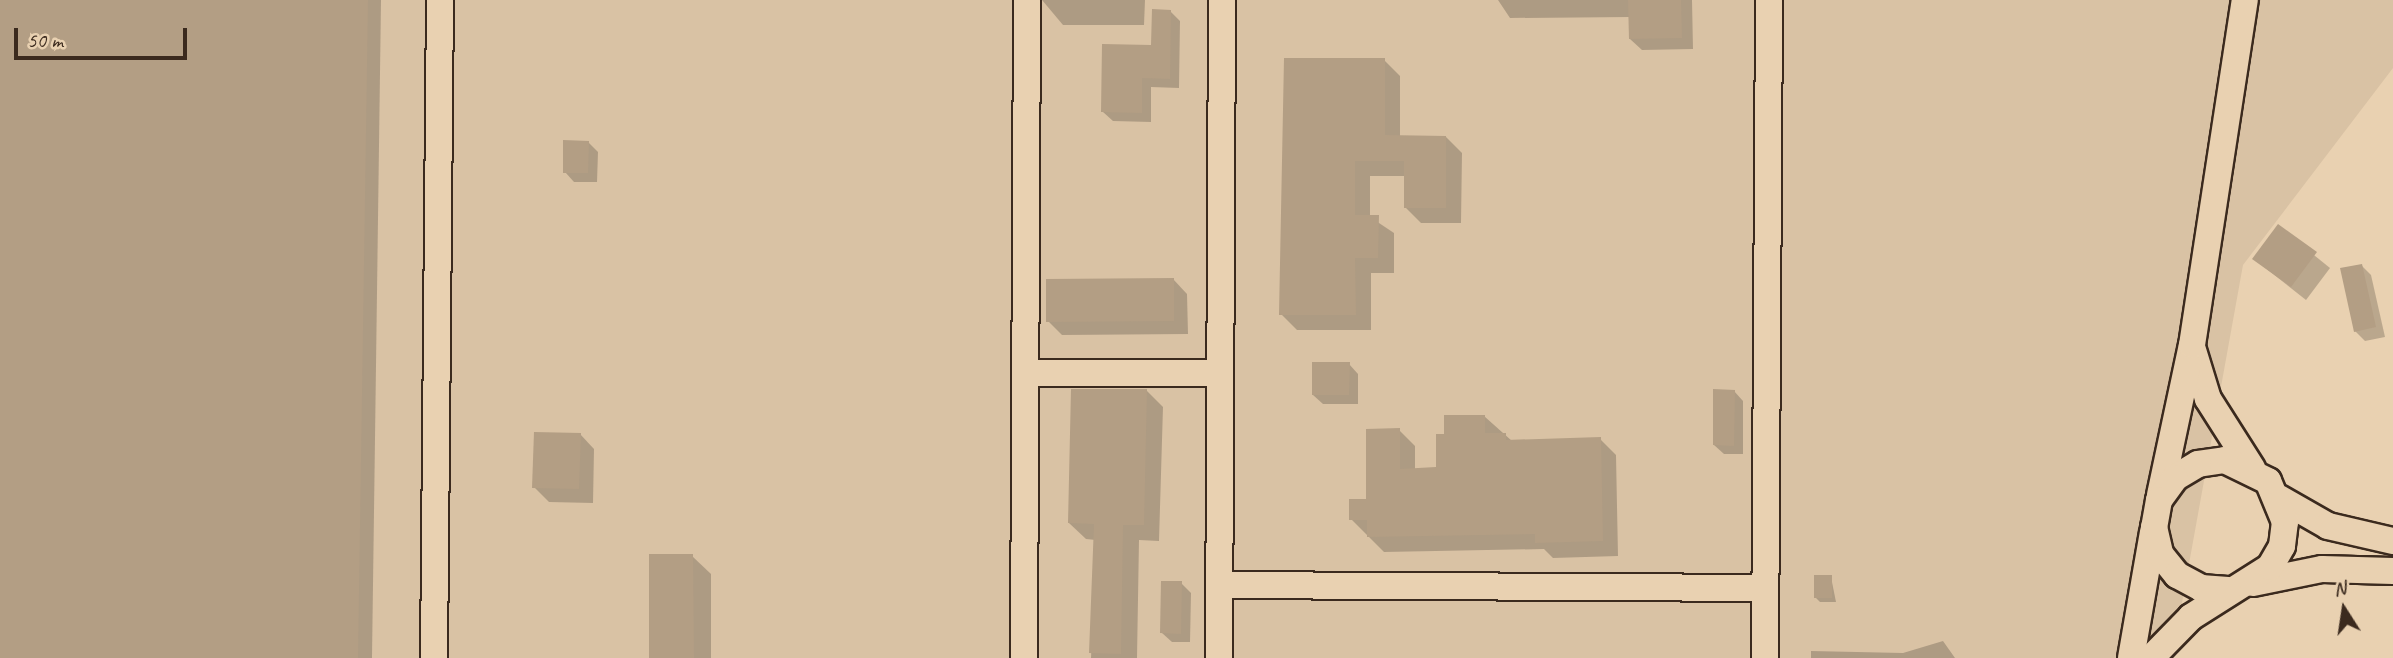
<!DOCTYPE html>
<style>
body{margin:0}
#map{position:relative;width:2393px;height:658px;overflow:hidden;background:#e9d1b1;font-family:Caveat,sans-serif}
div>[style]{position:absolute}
.built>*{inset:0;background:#d9c2a4}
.shadow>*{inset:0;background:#0003}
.building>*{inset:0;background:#b39e84}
.roads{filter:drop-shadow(2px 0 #3b2a1e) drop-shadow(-2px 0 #3b2a1e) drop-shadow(0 2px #3b2a1e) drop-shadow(0 -2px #3b2a1e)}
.minor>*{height:26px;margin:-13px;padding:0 13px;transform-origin:13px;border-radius:13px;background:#e9d1b1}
span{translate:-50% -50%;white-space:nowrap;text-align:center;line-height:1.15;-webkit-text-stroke:5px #e9d1b1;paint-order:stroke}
.north{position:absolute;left:2309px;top:574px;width:70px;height:70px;-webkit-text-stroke:5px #e9d1b1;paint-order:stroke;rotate:348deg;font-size:19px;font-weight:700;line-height:28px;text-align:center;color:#3b2a1e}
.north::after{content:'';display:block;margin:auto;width:24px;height:32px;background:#3b2a1e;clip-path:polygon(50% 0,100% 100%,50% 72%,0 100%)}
.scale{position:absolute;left:14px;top:28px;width:173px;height:32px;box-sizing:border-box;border:4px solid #3b2a1e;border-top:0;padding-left:9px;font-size:21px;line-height:24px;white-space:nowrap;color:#3b2a1e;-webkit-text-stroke:5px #e9d1b1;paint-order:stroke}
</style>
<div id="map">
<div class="built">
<i style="clip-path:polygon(0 0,2393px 0,2393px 68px,2243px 265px,2172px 658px,0 658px)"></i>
</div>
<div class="shadow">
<i style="clip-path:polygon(2px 0,381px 0,372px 658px,0 658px)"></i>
<i style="clip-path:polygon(1042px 0,1145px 0,1144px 25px,1063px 25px)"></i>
<i style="clip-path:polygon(1498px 0,1692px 0,1693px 49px,1642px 50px,1630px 39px,1630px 17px,1510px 18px)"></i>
<i style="clip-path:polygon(1170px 11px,1180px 21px,1179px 88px,1151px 87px,1151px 122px,1113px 121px,1103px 112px,1153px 46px)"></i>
<i style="clip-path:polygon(1384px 60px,1400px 76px,1400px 137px,1446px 137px,1462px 153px,1461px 223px,1421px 223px,1405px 207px,1406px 176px,1370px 176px,1370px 217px,1394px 233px,1394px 273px,1371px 273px,1371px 330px,1297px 330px,1281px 314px)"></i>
<i style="clip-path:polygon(588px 142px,598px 152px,597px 182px,574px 182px,565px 172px)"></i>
<i style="clip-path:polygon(2278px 226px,2330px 268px,2306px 300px,2254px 259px)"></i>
<i style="clip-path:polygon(2362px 266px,2371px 275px,2385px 337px,2365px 341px,2355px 331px)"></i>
<i style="clip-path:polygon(1173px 279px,1187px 294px,1188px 334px,1062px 335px,1048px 321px)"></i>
<i style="clip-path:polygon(1349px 364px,1358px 374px,1358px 404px,1323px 404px,1313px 395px)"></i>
<i style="clip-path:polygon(1146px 390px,1163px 407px,1159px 541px,1139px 540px,1137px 658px,1091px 658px,1096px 540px,1086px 539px,1069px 523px)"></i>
<i style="clip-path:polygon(1734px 391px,1743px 401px,1743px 454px,1724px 454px,1714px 445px)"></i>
<i style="clip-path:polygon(1484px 416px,1512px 441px,1600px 439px,1616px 455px,1618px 556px,1553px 558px,1544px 549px,1384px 552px,1351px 519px,1368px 501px,1399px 430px,1415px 446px,1415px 470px,1438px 469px,1446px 435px)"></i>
<i style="clip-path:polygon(580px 434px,594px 449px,593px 503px,549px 502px,534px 487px)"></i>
<i style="clip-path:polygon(692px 556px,711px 574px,711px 658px,651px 658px)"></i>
<i style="clip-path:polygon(1831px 577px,1836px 602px,1820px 602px,1815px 597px)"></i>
<i style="clip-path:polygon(1181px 583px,1191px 593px,1190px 642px,1172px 642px,1162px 633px)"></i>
<i style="clip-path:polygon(1943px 641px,1955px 658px,1811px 658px,1811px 651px,1903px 653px)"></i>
</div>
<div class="building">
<i style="clip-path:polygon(0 0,368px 0,358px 658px,0 658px)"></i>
<i style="clip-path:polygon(1628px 0,1681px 0,1682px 38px,1629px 39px)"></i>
<i style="clip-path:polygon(1152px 9px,1171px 10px,1170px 79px,1142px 78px,1142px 113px,1101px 112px,1102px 44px,1151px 45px)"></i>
<i style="clip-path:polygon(1284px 58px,1385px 58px,1385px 135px,1446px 136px,1446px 208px,1404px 208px,1404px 161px,1355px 161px,1355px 215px,1379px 215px,1378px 258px,1355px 258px,1356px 315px,1279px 315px)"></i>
<i style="clip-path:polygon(563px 140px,589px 141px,588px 173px,563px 173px)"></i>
<i style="clip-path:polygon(2278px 224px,2317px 252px,2291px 287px,2252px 259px)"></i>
<i style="clip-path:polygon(2362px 264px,2376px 327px,2354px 332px,2340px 268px)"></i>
<i style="clip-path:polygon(1174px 278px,1174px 321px,1046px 322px,1046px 279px)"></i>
<i style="clip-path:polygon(1312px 362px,1350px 362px,1349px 395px,1312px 395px)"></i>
<i style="clip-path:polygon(1071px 389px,1147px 389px,1144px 525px,1123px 525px,1121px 654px,1089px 653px,1094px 524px,1068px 523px)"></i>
<i style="clip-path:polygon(1713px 389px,1735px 390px,1734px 446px,1713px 445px)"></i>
<i style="clip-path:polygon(1444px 415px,1485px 415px,1485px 433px,1506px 433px,1506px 440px,1601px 437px,1603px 541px,1535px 543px,1535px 534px,1367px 537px,1367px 520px,1349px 520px,1349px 499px,1366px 499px,1366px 429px,1400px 428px,1400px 469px,1436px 467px,1436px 434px,1444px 434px)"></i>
<i style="clip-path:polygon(534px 432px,581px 433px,579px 489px,532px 488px)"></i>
<i style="clip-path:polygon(649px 554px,693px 554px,694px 658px,649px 658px)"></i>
<i style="clip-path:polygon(1814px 575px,1832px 575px,1832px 598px,1814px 598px)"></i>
<i style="clip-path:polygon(1161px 581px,1182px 581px,1181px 634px,1160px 633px)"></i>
</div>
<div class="roads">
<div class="minor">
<i style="left:2193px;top:350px;width:51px;rotate:73deg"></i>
<i style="left:2208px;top:399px;width:82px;rotate:57.5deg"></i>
<i style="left:1026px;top:373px;width:193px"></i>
<i style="left:2160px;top:495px;width:153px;rotate:-78deg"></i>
<i style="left:2192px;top:345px;width:349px;rotate:-81.3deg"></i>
<i style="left:2279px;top:498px;width:56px;rotate:29.7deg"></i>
<i style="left:2328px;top:526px;width:67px;rotate:13deg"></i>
<i style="left:2253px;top:583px;width:70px;rotate:-11.5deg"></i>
<i style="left:2322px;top:569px;width:71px;rotate:1.6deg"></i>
<i style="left:1219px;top:585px;width:546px;rotate:0.31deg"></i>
<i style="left:434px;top:658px;width:658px;rotate:-89.48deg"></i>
<i style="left:1024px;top:658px;width:658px;rotate:-89.74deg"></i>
<i style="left:1219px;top:658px;width:658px;rotate:-89.74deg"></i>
<i style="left:1765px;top:658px;width:658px;rotate:-89.65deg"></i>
<i style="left:2131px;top:658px;width:128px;rotate:-80.1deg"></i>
<i style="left:2151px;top:658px;width:57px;rotate:-45.7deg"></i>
<i style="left:2191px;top:617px;width:93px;rotate:-32.3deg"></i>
<i style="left:2270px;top:567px;width:24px;rotate:-60deg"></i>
<i style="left:2282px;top:546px;width:24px;rotate:-83deg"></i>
<i style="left:2285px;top:522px;width:44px;rotate:-112.5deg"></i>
<i style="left:2268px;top:481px;width:48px;rotate:-154deg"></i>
<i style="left:2225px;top:460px;width:27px;rotate:172deg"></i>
<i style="left:2198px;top:464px;width:27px;rotate:149deg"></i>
<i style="left:2175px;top:478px;width:27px;rotate:126deg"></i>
<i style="left:2159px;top:500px;width:27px;rotate:100deg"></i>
<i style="left:2154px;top:527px;width:28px;rotate:77deg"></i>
<i style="left:2160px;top:554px;width:27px;rotate:51deg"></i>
<i style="left:2177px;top:575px;width:27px;rotate:28deg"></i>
<i style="left:2201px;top:588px;width:27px;rotate:4deg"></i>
</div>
</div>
<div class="north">N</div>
<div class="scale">50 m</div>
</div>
